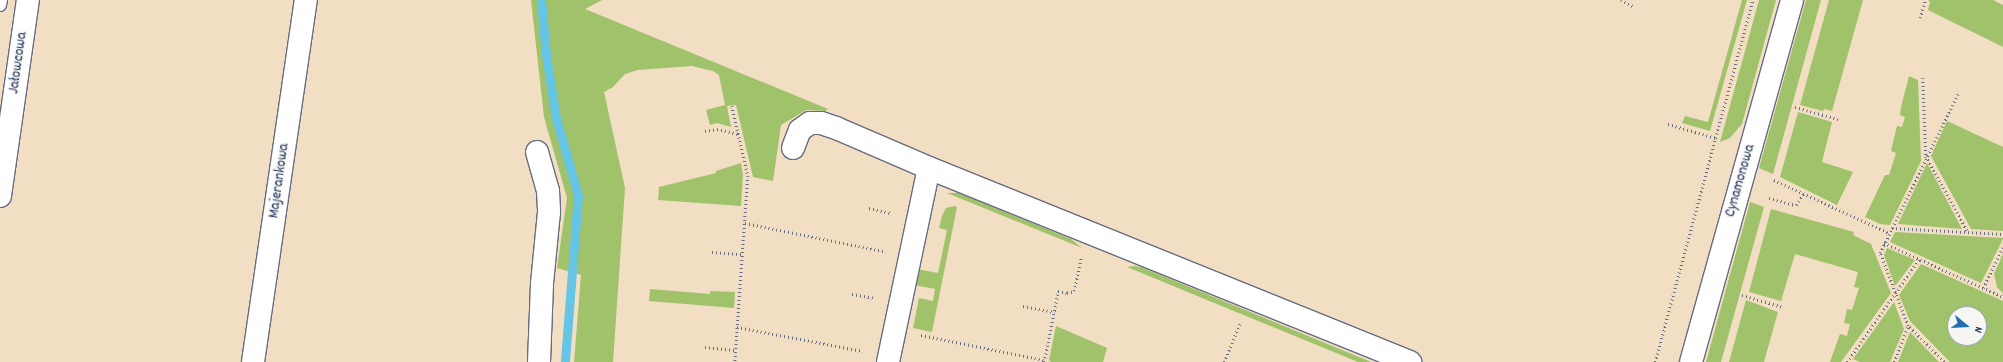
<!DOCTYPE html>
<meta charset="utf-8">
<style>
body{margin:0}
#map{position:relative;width:2003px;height:362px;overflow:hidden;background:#f2dec2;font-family:Dekko,sans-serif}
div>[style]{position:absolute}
.green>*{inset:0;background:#9fc26b}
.stream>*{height:9px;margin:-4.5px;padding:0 4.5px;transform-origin:4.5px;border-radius:4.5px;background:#66c5e4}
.path>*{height:2.5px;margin-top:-1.25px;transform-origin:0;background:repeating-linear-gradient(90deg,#666c81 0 1px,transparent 0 4px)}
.roads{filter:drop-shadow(1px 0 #666c81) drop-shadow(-1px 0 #666c81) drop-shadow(0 1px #666c81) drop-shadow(0 -1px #666c81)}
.service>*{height:12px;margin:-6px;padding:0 6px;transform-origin:6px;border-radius:6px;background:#fff}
.minor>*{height:22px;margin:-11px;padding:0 11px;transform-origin:11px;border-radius:11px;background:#fff}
span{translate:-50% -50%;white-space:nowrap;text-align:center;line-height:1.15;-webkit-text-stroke:3.5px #f6f6f2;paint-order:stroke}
.street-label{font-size:15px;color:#1b2f5e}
.north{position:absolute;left:1947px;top:306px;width:40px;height:40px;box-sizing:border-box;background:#f6f6f2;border:1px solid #9ea6b7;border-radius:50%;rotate:108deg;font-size:11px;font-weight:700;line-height:16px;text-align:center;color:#1b2f5e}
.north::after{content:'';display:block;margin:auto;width:14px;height:18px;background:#1f6fb2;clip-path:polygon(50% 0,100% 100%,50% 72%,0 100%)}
</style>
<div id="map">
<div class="green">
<i style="clip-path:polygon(531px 0,602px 0,585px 9px,828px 109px,825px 111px,806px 110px,781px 125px,773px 181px,753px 177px,736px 105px,727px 106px,731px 127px,717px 123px,710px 125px,706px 110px,725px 105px,719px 75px,713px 71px,692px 66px,638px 70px,625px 74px,613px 87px,604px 92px,625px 188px,613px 362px,574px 362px,581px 275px,557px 268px,567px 198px,544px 117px)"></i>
<i style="clip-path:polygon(1742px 0,1747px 0,1710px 131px,1682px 123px,1685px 116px,1708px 122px)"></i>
<i style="clip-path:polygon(1759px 0,1776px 0,1742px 124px,1730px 138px,1720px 142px)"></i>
<i style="clip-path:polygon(1806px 0,1821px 0,1773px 174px,1759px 168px)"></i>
<i style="clip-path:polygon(1829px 0,1863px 0,1832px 111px,1824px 109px,1823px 111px,1800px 105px)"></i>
<i style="clip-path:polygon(1993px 0,2003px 5px,2003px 47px,1928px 10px,1930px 2px,1928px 0)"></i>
<i style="clip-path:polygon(1909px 76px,1918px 80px,1921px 161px,1890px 225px,1880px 224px,1865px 217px,1885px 175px,1889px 175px,1896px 153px,1891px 151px,1897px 126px,1902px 127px,1905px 117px,1900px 115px,1901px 107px)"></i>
<i style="clip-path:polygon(1798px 112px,1832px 122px,1822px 162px,1853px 172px,1837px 205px,1780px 177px)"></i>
<i style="clip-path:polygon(1947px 121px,2003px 147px,2003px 231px,1971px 229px,1931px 156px)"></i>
<i style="clip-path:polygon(741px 163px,743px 175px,741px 206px,658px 200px,659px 187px,716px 173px,716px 171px)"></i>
<i style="clip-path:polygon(1927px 163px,1962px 229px,1898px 224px)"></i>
<i style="clip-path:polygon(947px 193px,959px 193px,1071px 239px,1082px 248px)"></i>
<i style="clip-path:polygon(1750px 202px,1764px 207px,1721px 362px,1706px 362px)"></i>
<i style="clip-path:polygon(954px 206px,957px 207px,932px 332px,913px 328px,919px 298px,933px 301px,935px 289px,914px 285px,917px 269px,938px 273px,947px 230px,939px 228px,942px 216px,946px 208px)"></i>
<i style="clip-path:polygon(1771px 209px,1854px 232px,1853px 235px,1871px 244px,1891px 293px,1841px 362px,1830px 362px,1840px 334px,1847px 336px,1850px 324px,1844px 323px,1847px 309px,1852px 310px,1859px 288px,1854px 287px,1858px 272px,1795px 254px,1781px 301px,1749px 292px)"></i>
<i style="clip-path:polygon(1895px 232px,2003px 238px,2003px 239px,1981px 283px,1890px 242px)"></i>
<i style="clip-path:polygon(1887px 248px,1915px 260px,1895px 286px,1884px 255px)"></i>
<i style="clip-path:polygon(2003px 254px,2003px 293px,1997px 287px,1994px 274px)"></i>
<i style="clip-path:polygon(evenodd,1921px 264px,2003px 301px,2003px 362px,1950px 362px,1910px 321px,1899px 295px,1921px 264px,1955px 314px,1979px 314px,1979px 338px,1955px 338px,1955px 314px)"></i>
<i style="clip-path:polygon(1135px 266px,1141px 267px,1371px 362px,1358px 362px,1127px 267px)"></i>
<i style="clip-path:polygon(650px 289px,710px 294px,710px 291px,735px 292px,734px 308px,649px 301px)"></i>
<i style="clip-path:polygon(1746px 300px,1778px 312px,1764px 362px,1729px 362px)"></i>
<i style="clip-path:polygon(1894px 302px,1904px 329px,1890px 362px,1860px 362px,1853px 359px)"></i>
<i style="clip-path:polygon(1056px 326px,1107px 348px,1103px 362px,1051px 362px,1049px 360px)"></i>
<i style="clip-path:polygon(1910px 332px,1939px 362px,1898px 362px)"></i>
</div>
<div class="stream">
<i style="left:541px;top:0;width:55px;rotate:84.8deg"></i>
<i style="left:546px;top:55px;width:64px;rotate:81deg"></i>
<i style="left:556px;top:118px;width:80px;rotate:74.1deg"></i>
<i style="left:578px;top:195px;width:168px;rotate:94.5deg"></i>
</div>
<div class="path">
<i style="left:1621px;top:0;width:13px;rotate:27deg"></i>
<i style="left:1920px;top:18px;width:19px;rotate:-74deg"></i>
<i style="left:1923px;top:78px;width:78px;rotate:87.8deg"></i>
<i style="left:1926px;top:156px;width:87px;rotate:61.1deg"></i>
<i style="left:732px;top:106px;width:72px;rotate:77.1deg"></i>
<i style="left:748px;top:176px;width:186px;rotate:94deg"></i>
<i style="left:1795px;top:107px;width:45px;rotate:15.6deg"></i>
<i style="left:1668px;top:124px;width:50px;rotate:16.3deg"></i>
<i style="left:705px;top:131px;width:12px;rotate:-9deg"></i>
<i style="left:717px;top:129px;width:22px;rotate:13deg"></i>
<i style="left:1774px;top:180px;width:127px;rotate:24.7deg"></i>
<i style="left:1769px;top:198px;width:28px;rotate:15deg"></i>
<i style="left:1796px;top:205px;width:14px;rotate:-56deg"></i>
<i style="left:869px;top:208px;width:23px;rotate:13deg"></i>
<i style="left:745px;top:223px;width:141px;rotate:11.5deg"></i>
<i style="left:1892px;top:228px;width:111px;rotate:3.1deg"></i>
<i style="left:1884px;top:243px;width:131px;rotate:24.4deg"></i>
<i style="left:712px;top:252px;width:31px;rotate:4deg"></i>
<i style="left:1983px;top:288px;width:46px;rotate:-64deg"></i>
<i style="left:852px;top:294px;width:22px;rotate:10deg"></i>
<i style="left:1742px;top:295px;width:43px;rotate:16.3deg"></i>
<i style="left:1023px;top:306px;width:32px;rotate:11deg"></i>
<i style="left:737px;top:327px;width:128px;rotate:10.8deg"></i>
<i style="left:921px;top:335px;width:126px;rotate:11.5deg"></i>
<i style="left:705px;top:347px;width:31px;rotate:6deg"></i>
<i style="left:1044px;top:362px;width:72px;rotate:-78.8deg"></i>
<i style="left:1058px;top:291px;width:9px;rotate:13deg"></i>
<i style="left:1067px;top:293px;width:7px;rotate:-16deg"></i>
<i style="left:1074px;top:291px;width:33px;rotate:-78deg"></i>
<i style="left:1224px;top:362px;width:42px;rotate:-67.7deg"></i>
<i style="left:1655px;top:362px;width:375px;rotate:-74.9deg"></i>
<i style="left:1847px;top:362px;width:126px;rotate:-55deg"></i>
<i style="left:1894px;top:362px;width:39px;rotate:-69deg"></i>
<i style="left:1944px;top:362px;width:51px;rotate:-135deg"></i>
<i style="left:1908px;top:326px;width:78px;rotate:-111deg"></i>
<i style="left:1880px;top:253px;width:177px;rotate:-63.9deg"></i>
</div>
<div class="roads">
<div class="service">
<i style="left:0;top:5px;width:5px;rotate:-79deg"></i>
</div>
<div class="minor">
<i style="left:793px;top:148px;width:19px;rotate:-69deg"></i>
<i style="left:800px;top:130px;width:12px;rotate:-35deg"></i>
<i style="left:810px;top:123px;width:11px"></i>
<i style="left:821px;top:123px;width:16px;rotate:18deg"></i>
<i style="left:836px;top:128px;width:101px;rotate:23.3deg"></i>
<i style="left:929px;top:168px;width:519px;rotate:21.97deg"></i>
<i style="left:537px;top:152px;width:41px;rotate:74.2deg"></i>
<i style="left:548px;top:191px;width:21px;rotate:87deg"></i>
<i style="left:549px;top:212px;width:72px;rotate:95.6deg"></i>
<i style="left:542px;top:284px;width:78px;rotate:92.2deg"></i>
<i style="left:0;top:196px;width:198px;rotate:-81.9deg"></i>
<i style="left:253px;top:362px;width:366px;rotate:-81.7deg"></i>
<i style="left:888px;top:362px;width:198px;rotate:-78.1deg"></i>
<i style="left:1691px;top:362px;width:376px;rotate:-74.4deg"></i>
</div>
</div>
<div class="street-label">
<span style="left:19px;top:63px;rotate:-82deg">Jałowcowa</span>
<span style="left:280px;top:181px;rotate:-82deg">Majerankowa</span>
<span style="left:1741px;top:181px;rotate:-74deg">Cynamonowa</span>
</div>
<div class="north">N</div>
</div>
